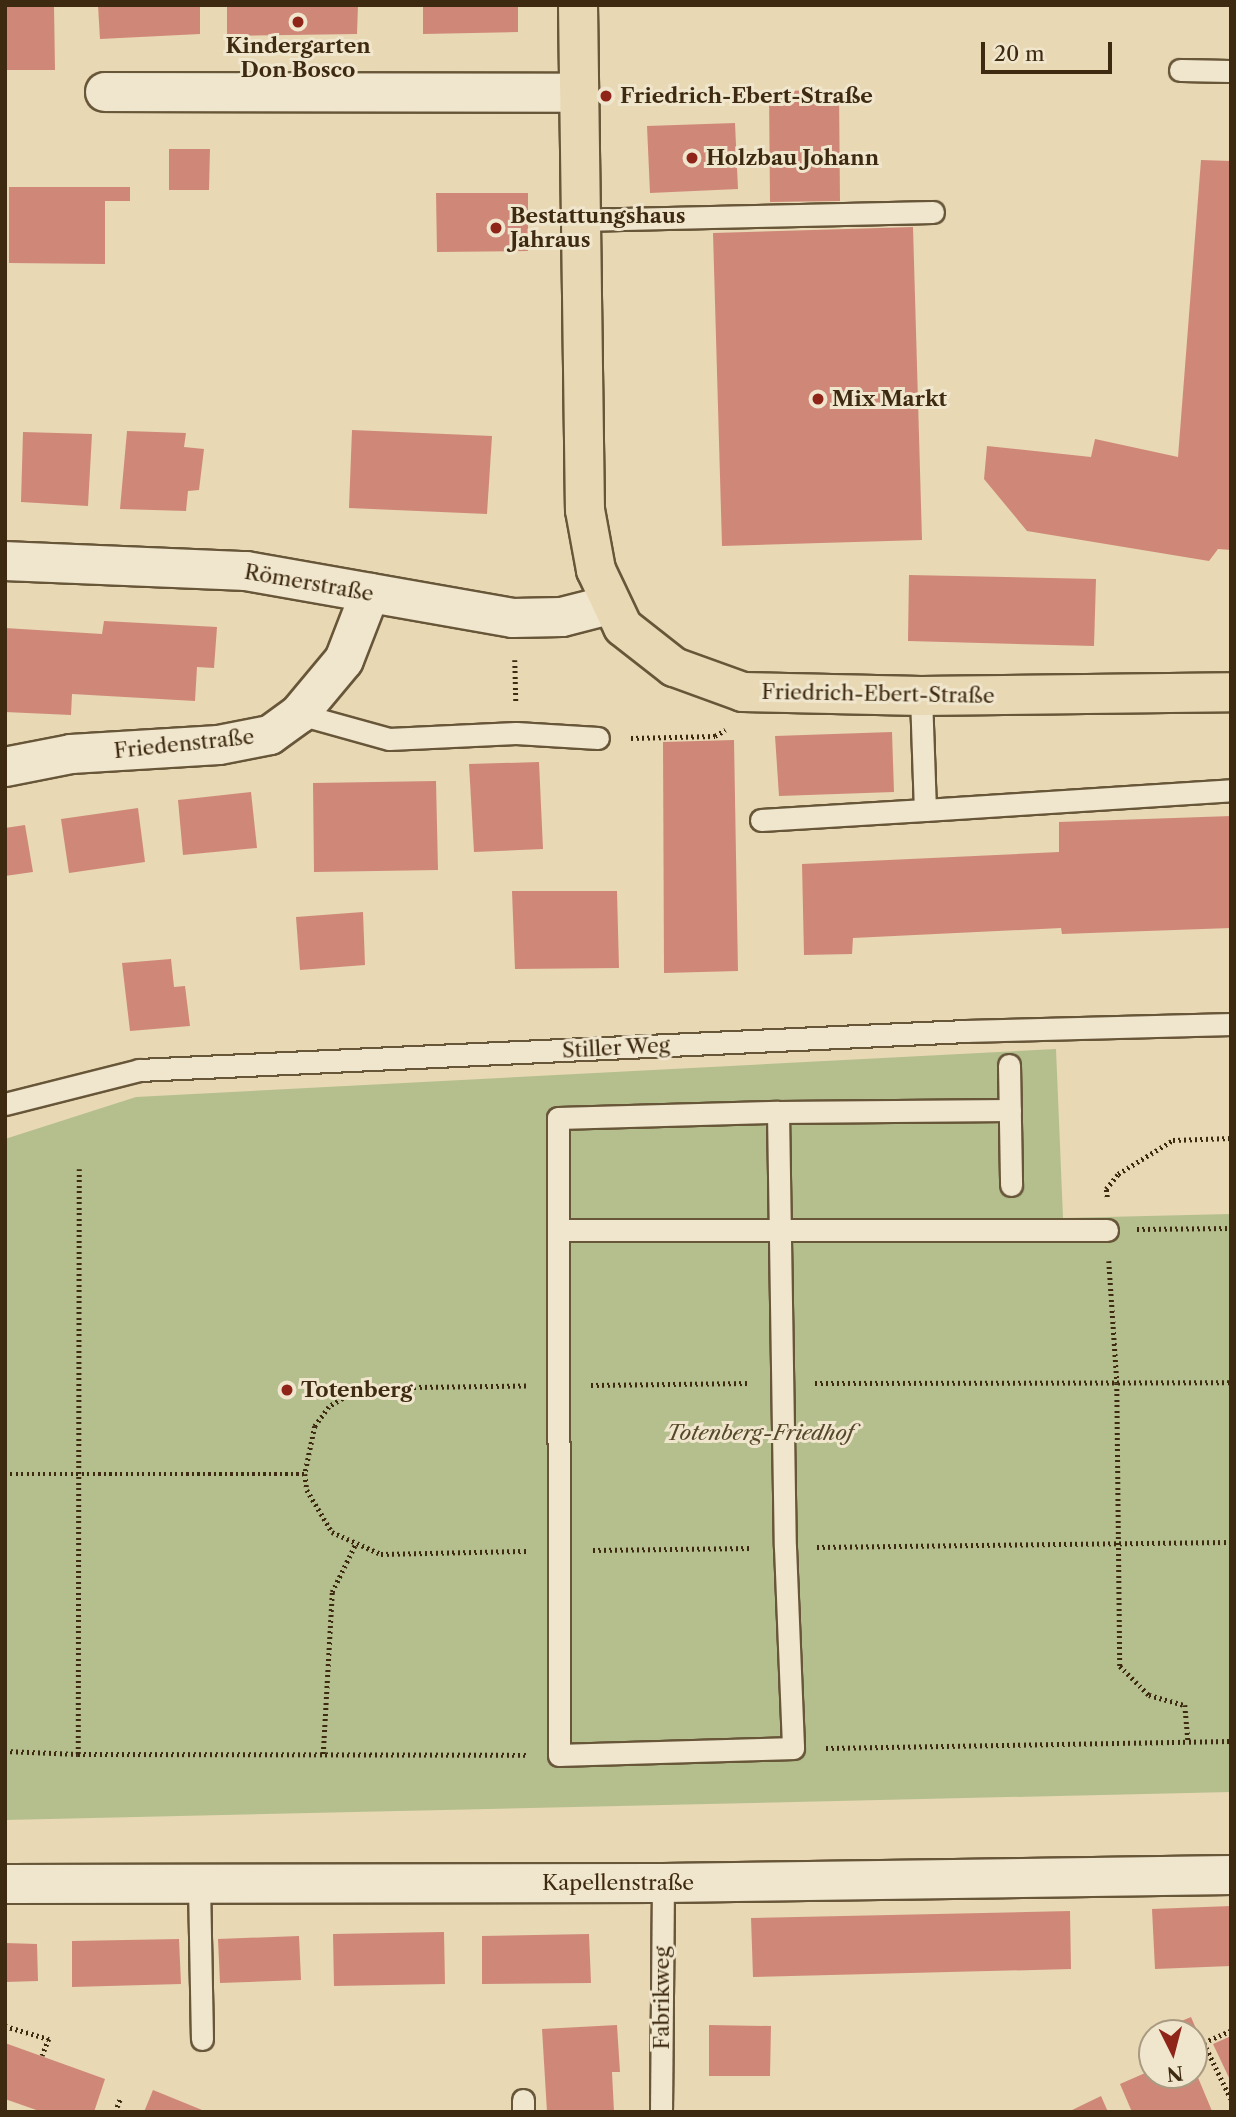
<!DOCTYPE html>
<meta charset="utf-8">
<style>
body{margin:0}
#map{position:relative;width:1236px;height:2117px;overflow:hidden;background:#e8d8b4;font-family:"Libre Caslon Text",serif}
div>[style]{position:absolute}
.green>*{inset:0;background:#b5bf8e}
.building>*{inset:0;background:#cf8878}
.path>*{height:4.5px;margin-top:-2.25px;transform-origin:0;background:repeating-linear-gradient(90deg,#3e2a10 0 2px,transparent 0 5.5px)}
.roads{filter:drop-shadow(2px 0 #685639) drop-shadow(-2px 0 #685639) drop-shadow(0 2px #685639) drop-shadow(0 -2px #685639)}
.service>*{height:21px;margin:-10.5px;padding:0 10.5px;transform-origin:10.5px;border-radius:10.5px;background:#f0e6ce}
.minor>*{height:38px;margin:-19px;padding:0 19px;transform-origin:19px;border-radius:19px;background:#f0e6ce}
.primary>*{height:38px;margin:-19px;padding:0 19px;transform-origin:19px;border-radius:19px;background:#e8d8b4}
.dots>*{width:19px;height:19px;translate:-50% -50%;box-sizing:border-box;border:4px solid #f0e6ce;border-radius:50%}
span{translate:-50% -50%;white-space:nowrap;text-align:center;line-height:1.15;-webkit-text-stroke:6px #f0e6ce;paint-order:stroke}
.poi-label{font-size:21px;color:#3e2a10;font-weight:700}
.left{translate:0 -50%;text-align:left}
.street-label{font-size:21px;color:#3e2a10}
.park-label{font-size:21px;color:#564829;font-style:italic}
.frame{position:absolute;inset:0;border:7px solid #3e2a10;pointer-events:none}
.north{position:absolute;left:1138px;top:2019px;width:70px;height:70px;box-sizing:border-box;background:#f0e6ce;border:2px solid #a99b82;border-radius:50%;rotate:174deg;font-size:19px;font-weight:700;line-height:28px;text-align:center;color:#3e2a10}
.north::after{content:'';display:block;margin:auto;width:24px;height:32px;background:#8f2418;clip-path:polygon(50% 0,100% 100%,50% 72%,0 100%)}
.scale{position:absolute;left:981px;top:42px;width:131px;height:32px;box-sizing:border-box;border:4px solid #3e2a10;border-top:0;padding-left:9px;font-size:21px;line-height:24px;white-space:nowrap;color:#3e2a10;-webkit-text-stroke:5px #f0e6ce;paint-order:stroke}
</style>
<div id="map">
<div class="green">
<i style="clip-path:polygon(1056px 1049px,1063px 1218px,1231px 1214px,1231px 1792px,5px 1820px,5px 1139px,136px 1097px)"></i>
</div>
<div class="building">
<i style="clip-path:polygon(5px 5px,54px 5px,55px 70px,5px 70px)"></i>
<i style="clip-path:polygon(98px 5px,200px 5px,200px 34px,100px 39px)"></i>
<i style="clip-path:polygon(227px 5px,358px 5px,357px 34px,227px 36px)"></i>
<i style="clip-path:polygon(423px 5px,518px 5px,518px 32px,423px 34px)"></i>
<i style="clip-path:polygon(839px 90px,840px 201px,770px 202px,769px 91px)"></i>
<i style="clip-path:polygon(735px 123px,738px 189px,650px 193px,647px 126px)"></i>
<i style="clip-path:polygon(169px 149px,210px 149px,209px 190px,169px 190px)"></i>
<i style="clip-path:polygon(1201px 160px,1231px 161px,1231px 550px,1218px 549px,1209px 561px,1027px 531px,984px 479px,987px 446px,1091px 457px,1095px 439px,1178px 457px)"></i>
<i style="clip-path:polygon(9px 187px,130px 187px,130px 201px,105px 201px,105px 264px,9px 263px)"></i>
<i style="clip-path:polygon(436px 193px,528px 193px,528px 251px,437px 252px)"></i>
<i style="clip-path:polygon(913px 227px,922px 540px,722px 546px,713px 233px)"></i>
<i style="clip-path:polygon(352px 430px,492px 436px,487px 514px,349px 508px)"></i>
<i style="clip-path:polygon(127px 431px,186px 433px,184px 447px,204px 449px,199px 490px,188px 491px,186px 511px,120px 509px)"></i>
<i style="clip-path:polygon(23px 432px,92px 434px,88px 506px,21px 502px)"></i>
<i style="clip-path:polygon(909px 575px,1096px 579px,1094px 646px,908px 641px)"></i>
<i style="clip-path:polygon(104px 621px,217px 627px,214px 668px,197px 667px,195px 701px,72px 694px,71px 715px,5px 712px,5px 628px,102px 634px)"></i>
<i style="clip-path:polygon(892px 732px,894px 792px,779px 796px,775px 736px)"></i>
<i style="clip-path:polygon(734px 740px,738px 971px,664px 973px,663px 742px)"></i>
<i style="clip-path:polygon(539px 762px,543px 849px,474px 852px,469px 764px)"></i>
<i style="clip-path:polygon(436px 781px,438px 870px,314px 872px,313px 783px)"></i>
<i style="clip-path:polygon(251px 792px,257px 848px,183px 855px,178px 800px)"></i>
<i style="clip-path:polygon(138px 808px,145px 862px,69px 873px,61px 819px)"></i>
<i style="clip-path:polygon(1231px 816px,1231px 928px,1062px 934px,1061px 928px,853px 938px,852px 954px,804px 955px,802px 864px,1059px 852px,1059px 822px)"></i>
<i style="clip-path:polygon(25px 825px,33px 872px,5px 876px,5px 828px)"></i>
<i style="clip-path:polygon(512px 891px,617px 891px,619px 968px,515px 969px)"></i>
<i style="clip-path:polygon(363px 912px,365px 965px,300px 970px,296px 917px)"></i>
<i style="clip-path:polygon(171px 959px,174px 987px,185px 986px,190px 1026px,130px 1031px,122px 963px)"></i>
<i style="clip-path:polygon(1231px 1906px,1231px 1966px,1155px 1969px,1152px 1909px)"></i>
<i style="clip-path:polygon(1070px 1911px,1071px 1969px,753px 1977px,751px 1918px)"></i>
<i style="clip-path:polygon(444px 1932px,445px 1984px,334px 1986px,333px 1934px)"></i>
<i style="clip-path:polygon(589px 1934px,591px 1983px,482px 1984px,482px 1936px)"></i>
<i style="clip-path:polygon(299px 1936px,301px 1980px,220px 1983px,218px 1939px)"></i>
<i style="clip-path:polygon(179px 1939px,181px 1984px,72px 1987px,72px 1941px)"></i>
<i style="clip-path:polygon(5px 1943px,37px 1944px,38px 1981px,5px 1982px)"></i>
<i style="clip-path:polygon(1191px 2017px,1200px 2038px,1194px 2040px,1194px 2033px,1178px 2033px,1174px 2024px)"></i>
<i style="clip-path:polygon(617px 2025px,620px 2072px,612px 2072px,614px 2112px,547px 2112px,542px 2029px)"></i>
<i style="clip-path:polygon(709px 2025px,771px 2026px,770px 2076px,709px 2076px)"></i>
<i style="clip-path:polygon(1231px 2036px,1231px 2082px,1213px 2044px)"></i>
<i style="clip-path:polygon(5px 2043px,105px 2079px,94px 2112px,42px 2112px,5px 2099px)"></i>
<i style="clip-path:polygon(1194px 2068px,1212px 2111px,1132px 2112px,1120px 2084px,1152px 2070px,1152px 2075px,1194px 2075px)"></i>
<i style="clip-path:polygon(153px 2090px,207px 2112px,144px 2112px)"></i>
<i style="clip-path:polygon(1101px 2096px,1108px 2112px,1068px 2112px)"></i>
</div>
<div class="path">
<i style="left:515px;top:660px;width:41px;rotate:88.6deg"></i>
<i style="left:631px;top:738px;width:84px;rotate:-1.4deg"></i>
<i style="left:715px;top:736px;width:12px;rotate:-31deg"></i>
<i style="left:1107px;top:1197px;width:8px;rotate:-97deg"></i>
<i style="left:1106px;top:1189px;width:19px;rotate:-51deg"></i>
<i style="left:1118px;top:1174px;width:65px;rotate:-31.7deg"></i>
<i style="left:1173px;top:1140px;width:58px;rotate:-2deg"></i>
<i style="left:1137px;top:1229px;width:94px;rotate:-0.6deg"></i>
<i style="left:1109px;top:1261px;width:122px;rotate:86.2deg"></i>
<i style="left:1117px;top:1383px;width:283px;rotate:89.4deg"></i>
<i style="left:1120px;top:1666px;width:41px;rotate:45deg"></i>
<i style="left:1149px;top:1695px;width:37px;rotate:16deg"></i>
<i style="left:1185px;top:1705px;width:37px;rotate:85deg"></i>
<i style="left:815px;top:1383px;width:416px;rotate:-0.1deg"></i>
<i style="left:591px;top:1385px;width:159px;rotate:-0.7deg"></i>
<i style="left:526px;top:1386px;width:149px;rotate:179.2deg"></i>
<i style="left:377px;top:1388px;width:25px;rotate:169deg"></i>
<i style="left:352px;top:1393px;width:27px;rotate:149deg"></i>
<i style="left:329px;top:1407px;width:24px;rotate:126deg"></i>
<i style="left:315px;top:1426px;width:49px;rotate:101.8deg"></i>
<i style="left:305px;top:1474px;width:16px;rotate:83deg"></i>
<i style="left:307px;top:1490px;width:49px;rotate:59.2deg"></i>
<i style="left:332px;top:1532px;width:54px;rotate:24.2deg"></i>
<i style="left:381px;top:1554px;width:147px;rotate:-1.2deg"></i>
<i style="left:5px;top:1474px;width:300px"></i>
<i style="left:817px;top:1547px;width:414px;rotate:-0.7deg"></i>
<i style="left:593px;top:1550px;width:159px;rotate:-0.7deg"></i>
<i style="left:826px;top:1748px;width:405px;rotate:-1deg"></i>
<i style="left:5px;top:1751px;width:73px;rotate:2.4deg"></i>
<i style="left:78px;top:1754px;width:585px;rotate:-89.9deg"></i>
<i style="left:78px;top:1754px;width:450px;rotate:0.1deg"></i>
<i style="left:323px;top:1754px;width:162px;rotate:-86.8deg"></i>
<i style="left:332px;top:1592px;width:52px;rotate:-63.9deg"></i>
<i style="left:5px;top:2026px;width:46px;rotate:16.5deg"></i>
<i style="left:49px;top:2039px;width:18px;rotate:112deg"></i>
<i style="left:1231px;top:2031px;width:30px;rotate:156deg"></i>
<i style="left:1204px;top:2043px;width:62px;rotate:64.3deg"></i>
<i style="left:115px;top:2112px;width:14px;rotate:-69deg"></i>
</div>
<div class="roads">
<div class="service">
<i style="left:1180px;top:70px;width:51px;rotate:1.1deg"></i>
<i style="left:578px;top:220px;width:355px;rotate:-1.3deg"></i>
<i style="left:921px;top:696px;width:114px;rotate:88deg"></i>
<i style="left:925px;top:810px;width:307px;rotate:-3.7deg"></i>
<i style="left:299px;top:714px;width:93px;rotate:15.5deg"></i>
<i style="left:389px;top:739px;width:127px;rotate:-2.7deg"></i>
<i style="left:516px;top:733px;width:82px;rotate:3.5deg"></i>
<i style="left:761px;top:820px;width:164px;rotate:-3.5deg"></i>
<i style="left:1009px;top:1065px;width:120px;rotate:89deg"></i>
<i style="left:5px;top:1104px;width:138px;rotate:-14.2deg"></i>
<i style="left:139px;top:1070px;width:828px;rotate:-2.7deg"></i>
<i style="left:966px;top:1031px;width:265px;rotate:-1.5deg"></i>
<i style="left:778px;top:1112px;width:435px;rotate:89.1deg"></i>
<i style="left:785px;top:1547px;width:201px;rotate:87.7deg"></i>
<i style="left:793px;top:1748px;width:234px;rotate:178.3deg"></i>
<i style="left:559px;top:1755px;width:637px;rotate:-90.09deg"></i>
<i style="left:558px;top:1118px;width:220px;rotate:-1.6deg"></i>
<i style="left:778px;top:1112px;width:232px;rotate:-0.5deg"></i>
<i style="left:558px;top:1230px;width:549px"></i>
<i style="left:199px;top:1884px;width:155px;rotate:88.9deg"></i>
<i style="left:523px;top:2100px;width:12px;rotate:90deg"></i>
<i style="left:661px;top:2112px;width:229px;rotate:-89.5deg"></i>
</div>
<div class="minor">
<i style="left:105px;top:92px;width:472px;rotate:0.1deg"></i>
<i style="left:5px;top:561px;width:241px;rotate:2.4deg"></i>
<i style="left:246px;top:571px;width:271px;rotate:10deg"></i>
<i style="left:513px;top:618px;width:49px;rotate:-1.2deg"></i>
<i style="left:562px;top:617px;width:49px;rotate:-14.3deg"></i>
<i style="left:5px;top:767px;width:67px;rotate:-11.1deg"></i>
<i style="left:71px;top:754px;width:148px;rotate:-3.5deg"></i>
<i style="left:219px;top:745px;width:52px;rotate:-11.1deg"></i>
<i style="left:270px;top:735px;width:36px;rotate:-36deg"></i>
<i style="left:299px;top:714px;width:70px;rotate:-50.2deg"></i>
<i style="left:344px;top:660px;width:72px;rotate:-68.8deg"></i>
<i style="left:5px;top:1884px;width:658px;rotate:-0.09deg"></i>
<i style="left:663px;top:1883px;width:568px;rotate:-0.81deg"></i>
</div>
<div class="primary">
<i style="left:578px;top:5px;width:505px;rotate:89.21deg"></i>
<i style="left:585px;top:510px;width:61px;rotate:79.6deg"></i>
<i style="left:596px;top:570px;width:63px;rotate:64.7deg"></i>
<i style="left:623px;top:627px;width:65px;rotate:38.1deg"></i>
<i style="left:674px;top:667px;width:73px;rotate:19.9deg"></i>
<i style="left:743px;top:692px;width:178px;rotate:1.3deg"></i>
<i style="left:921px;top:696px;width:310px;rotate:-0.7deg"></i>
</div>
</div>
<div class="dots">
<i style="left:298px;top:22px;background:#8f2418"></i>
<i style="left:606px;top:96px;background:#8f2418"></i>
<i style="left:692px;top:158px;background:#8f2418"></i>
<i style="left:496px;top:228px;background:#8f2418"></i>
<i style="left:818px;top:399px;background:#8f2418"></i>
<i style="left:287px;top:1390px;background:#8f2418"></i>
</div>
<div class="poi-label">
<span style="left:298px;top:58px">Kindergarten<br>Don Bosco</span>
<span class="left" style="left:620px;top:96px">Friedrich-Ebert-Straße</span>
<span class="left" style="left:706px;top:158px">Holzbau Johann</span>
<span class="left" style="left:510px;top:228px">Bestattungshaus<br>Jahraus</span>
<span class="left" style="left:832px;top:399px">Mix Markt</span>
<span class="left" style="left:301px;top:1390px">Totenberg</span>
</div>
<div class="street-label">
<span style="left:309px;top:583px;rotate:10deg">Römerstraße</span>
<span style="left:878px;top:694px;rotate:1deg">Friedrich-Ebert-Straße</span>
<span style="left:184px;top:744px;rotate:-6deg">Friedenstraße</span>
<span style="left:616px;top:1048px;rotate:-3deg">Stiller Weg</span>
<span style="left:618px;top:1883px">Kapellenstraße</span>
<span style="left:662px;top:1998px;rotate:-90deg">Fabrikweg</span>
</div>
<div class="park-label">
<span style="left:760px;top:1433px">Totenberg-Friedhof</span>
</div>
<div class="frame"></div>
<div class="north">N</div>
<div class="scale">20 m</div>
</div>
